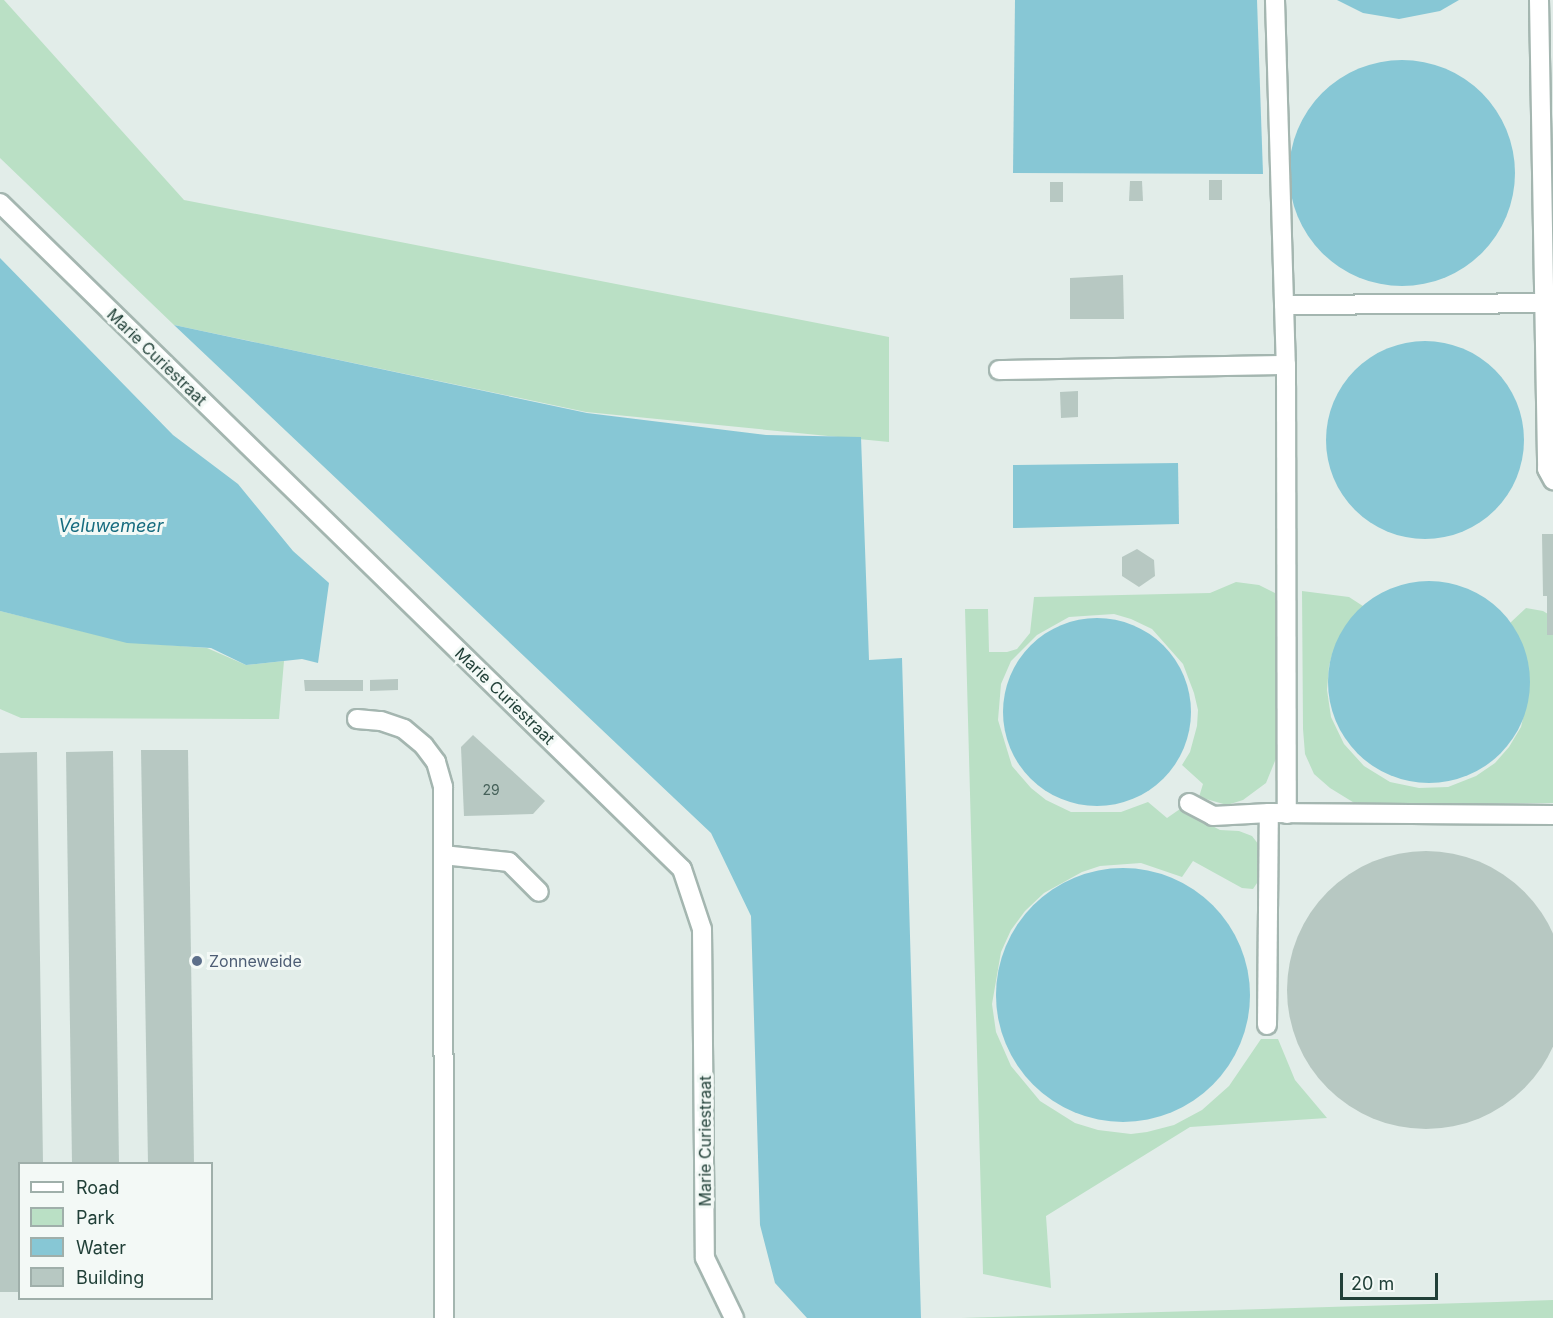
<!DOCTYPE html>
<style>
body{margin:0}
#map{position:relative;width:1553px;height:1318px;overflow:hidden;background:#e2ede9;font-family:Inter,sans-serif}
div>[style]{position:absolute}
.green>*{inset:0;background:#bae0c5}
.water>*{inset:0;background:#87c7d5}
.round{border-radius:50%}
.building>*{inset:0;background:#b7c8c2}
.roads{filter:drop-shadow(2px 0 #a4b6b0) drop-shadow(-2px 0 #a4b6b0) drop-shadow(0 2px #a4b6b0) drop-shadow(0 -2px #a4b6b0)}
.lane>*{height:18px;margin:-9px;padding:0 9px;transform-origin:9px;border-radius:9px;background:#fff}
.street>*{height:18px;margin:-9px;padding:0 9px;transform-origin:9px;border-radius:9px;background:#fff}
.dots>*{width:16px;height:16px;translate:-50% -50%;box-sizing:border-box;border:3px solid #f3f9f6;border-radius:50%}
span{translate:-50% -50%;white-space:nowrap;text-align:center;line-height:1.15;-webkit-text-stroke:6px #f3f9f6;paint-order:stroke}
.number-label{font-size:14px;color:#46625a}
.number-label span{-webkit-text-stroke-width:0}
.street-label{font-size:16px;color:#214038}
.service-label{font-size:16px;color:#4e5e75}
.left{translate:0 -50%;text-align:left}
.water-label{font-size:18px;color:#176c7f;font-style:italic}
.legend{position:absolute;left:18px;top:1162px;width:195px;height:138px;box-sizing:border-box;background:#f3f9f6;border:2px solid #9fafaa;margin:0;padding:8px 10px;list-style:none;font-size:18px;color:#214038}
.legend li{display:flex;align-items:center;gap:12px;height:30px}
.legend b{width:30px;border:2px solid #9fafaa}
.scale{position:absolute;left:1340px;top:1273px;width:98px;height:27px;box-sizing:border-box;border:3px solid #214038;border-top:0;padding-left:8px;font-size:18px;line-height:21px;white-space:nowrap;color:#214038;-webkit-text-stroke:4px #f3f9f6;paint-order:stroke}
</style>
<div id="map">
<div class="green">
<i style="clip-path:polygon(0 0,4px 0,184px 200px,889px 337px,889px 442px,586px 412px,174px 325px,0 158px)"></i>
<i style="clip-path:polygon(1236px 582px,1259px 585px,1281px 596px,1277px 756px,1266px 783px,1243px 800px,1227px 805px,1199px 797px,1203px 784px,1182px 765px,1190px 752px,1197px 726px,1198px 710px,1194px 693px,1183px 664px,1152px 629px,1131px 619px,1114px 614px,1069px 617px,1037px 635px,1011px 661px,1001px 684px,998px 720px,1012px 766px,1031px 788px,1046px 800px,1071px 812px,1121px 812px,1148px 802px,1167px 818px,1180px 809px,1220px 830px,1239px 831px,1252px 836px,1259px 845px,1260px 864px,1259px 880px,1253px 889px,1242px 888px,1193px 861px,1182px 877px,1141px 863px,1100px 866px,1082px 872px,1044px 893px,1025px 911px,1011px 930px,1001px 952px,992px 1004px,996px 1032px,1011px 1066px,1040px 1101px,1075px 1123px,1098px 1130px,1131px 1134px,1147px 1132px,1174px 1125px,1202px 1110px,1229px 1086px,1261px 1039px,1278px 1039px,1295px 1080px,1327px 1118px,1190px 1127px,1046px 1216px,1051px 1288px,983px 1274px,965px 609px,988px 609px,989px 652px,1007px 652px,1017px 649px,1030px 633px,1034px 597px,1210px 593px)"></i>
<i style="clip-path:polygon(1302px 591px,1349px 597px,1366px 608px,1333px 651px,1329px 666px,1327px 690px,1331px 717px,1344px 744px,1364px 766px,1390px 782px,1419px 788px,1448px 787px,1476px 776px,1495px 763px,1509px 747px,1521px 727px,1529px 693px,1510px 623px,1526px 608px,1543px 611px,1553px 617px,1553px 803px,1356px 804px,1330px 788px,1314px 774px,1305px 754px,1303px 729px)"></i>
<i style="clip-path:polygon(0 611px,127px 642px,207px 648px,246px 665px,284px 661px,279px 719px,21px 718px,0 709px)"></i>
<i style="clip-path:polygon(1553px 1300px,1553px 1318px,961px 1318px,1497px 1302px)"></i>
</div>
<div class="water">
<i style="clip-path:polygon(1015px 0,1257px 0,1263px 174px,1013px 173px)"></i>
<i style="clip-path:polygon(1337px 0,1459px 0,1440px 11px,1399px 19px,1363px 13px)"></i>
<i class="round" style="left:1289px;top:60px;width:226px;height:226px"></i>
<i style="clip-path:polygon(0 258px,173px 435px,238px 484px,293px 551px,329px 583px,318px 663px,302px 659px,246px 665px,211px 648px,127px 643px,0 611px)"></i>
<i style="clip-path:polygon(174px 325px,587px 413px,766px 435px,861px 437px,869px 660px,902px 658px,921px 1318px,807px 1318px,775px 1283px,760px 1225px,751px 916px,711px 833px)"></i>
<i class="round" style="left:1326px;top:341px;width:198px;height:198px"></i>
<i style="clip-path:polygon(1178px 463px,1179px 524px,1013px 528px,1013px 465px)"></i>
<i class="round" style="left:1328px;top:581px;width:202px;height:202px"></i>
<i class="round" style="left:1003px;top:618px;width:188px;height:188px"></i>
<i class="round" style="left:996px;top:868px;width:254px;height:254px"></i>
</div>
<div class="building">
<i style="clip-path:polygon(1209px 180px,1222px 180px,1222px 200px,1209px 200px)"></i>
<i style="clip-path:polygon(1130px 181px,1142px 181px,1143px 201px,1129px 201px)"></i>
<i style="clip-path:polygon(1050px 182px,1063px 182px,1063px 202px,1050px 202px)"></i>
<i style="clip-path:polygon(1123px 275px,1124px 319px,1070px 319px,1070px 278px)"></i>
<i style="clip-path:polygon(1078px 391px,1078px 417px,1061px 418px,1060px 392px)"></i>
<i style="clip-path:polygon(1542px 534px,1553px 534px,1553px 635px,1547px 635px,1547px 596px,1543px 596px)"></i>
<i style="clip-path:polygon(1137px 549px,1154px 560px,1155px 576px,1139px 587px,1122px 576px,1122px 557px)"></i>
<i style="clip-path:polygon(398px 679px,398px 690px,370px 691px,370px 680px)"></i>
<i style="clip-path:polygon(304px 680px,363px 680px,363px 691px,305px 691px)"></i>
<i style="clip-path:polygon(473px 735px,545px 801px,533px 814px,464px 816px,461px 747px)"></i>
<i style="clip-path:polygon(141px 750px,188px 750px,194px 1164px,148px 1164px)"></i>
<i style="clip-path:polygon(113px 751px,119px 1164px,72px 1164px,66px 752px)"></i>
<i style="clip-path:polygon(37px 752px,43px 1164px,20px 1164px,20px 1292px,0 1292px,0 753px)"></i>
<i class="round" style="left:1287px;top:851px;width:278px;height:278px"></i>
</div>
<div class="roads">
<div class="lane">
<i style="left:1275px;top:0;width:365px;rotate:88.3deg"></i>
<i style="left:1539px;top:0;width:469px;rotate:89deg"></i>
<i style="left:1547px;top:469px;width:13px;rotate:61deg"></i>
<i style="left:1284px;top:305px;width:269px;rotate:-0.4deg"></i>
<i style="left:999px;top:370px;width:287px;rotate:-1deg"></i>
<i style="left:1286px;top:365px;width:449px;rotate:89.9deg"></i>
<i style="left:357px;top:719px;width:24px;rotate:5deg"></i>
<i style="left:381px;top:721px;width:24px;rotate:19deg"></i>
<i style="left:404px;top:729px;width:26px;rotate:40deg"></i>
<i style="left:424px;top:746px;width:20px;rotate:53deg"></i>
<i style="left:436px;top:762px;width:26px;rotate:74deg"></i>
<i style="left:443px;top:787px;width:531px;rotate:89.89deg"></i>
<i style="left:1189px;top:803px;width:27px;rotate:28deg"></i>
<i style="left:1213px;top:816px;width:56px;rotate:-3.1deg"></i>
<i style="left:1269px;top:813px;width:284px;rotate:0.4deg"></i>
<i style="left:443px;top:855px;width:66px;rotate:6.1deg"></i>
<i style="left:509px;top:862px;width:42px;rotate:45deg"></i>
<i style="left:1267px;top:1025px;width:212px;rotate:-89.5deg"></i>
</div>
<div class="street">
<i style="left:0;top:203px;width:953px;rotate:44.32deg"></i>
<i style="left:682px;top:869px;width:63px;rotate:71.6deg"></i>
<i style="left:702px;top:929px;width:329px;rotate:89.5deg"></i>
<i style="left:705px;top:1258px;width:67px;rotate:64.2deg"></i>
</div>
</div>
<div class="dots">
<i style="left:197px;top:961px;background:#5c6f8a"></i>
</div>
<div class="number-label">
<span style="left:491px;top:790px">29</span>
</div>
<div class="street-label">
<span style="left:157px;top:357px;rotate:44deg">Marie Curiestraat</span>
<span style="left:505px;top:696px;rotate:44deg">Marie Curiestraat</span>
<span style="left:705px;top:1141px;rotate:-90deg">Marie Curiestraat</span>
</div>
<div class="service-label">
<span class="left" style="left:209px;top:961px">Zonneweide</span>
</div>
<div class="water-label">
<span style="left:111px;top:526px">Veluwemeer</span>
</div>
<ul class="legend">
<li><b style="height:8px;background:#fff"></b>Road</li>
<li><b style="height:16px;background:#bae0c5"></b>Park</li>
<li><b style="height:16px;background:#87c7d5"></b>Water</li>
<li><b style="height:16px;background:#b7c8c2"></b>Building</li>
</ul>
<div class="scale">20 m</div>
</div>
